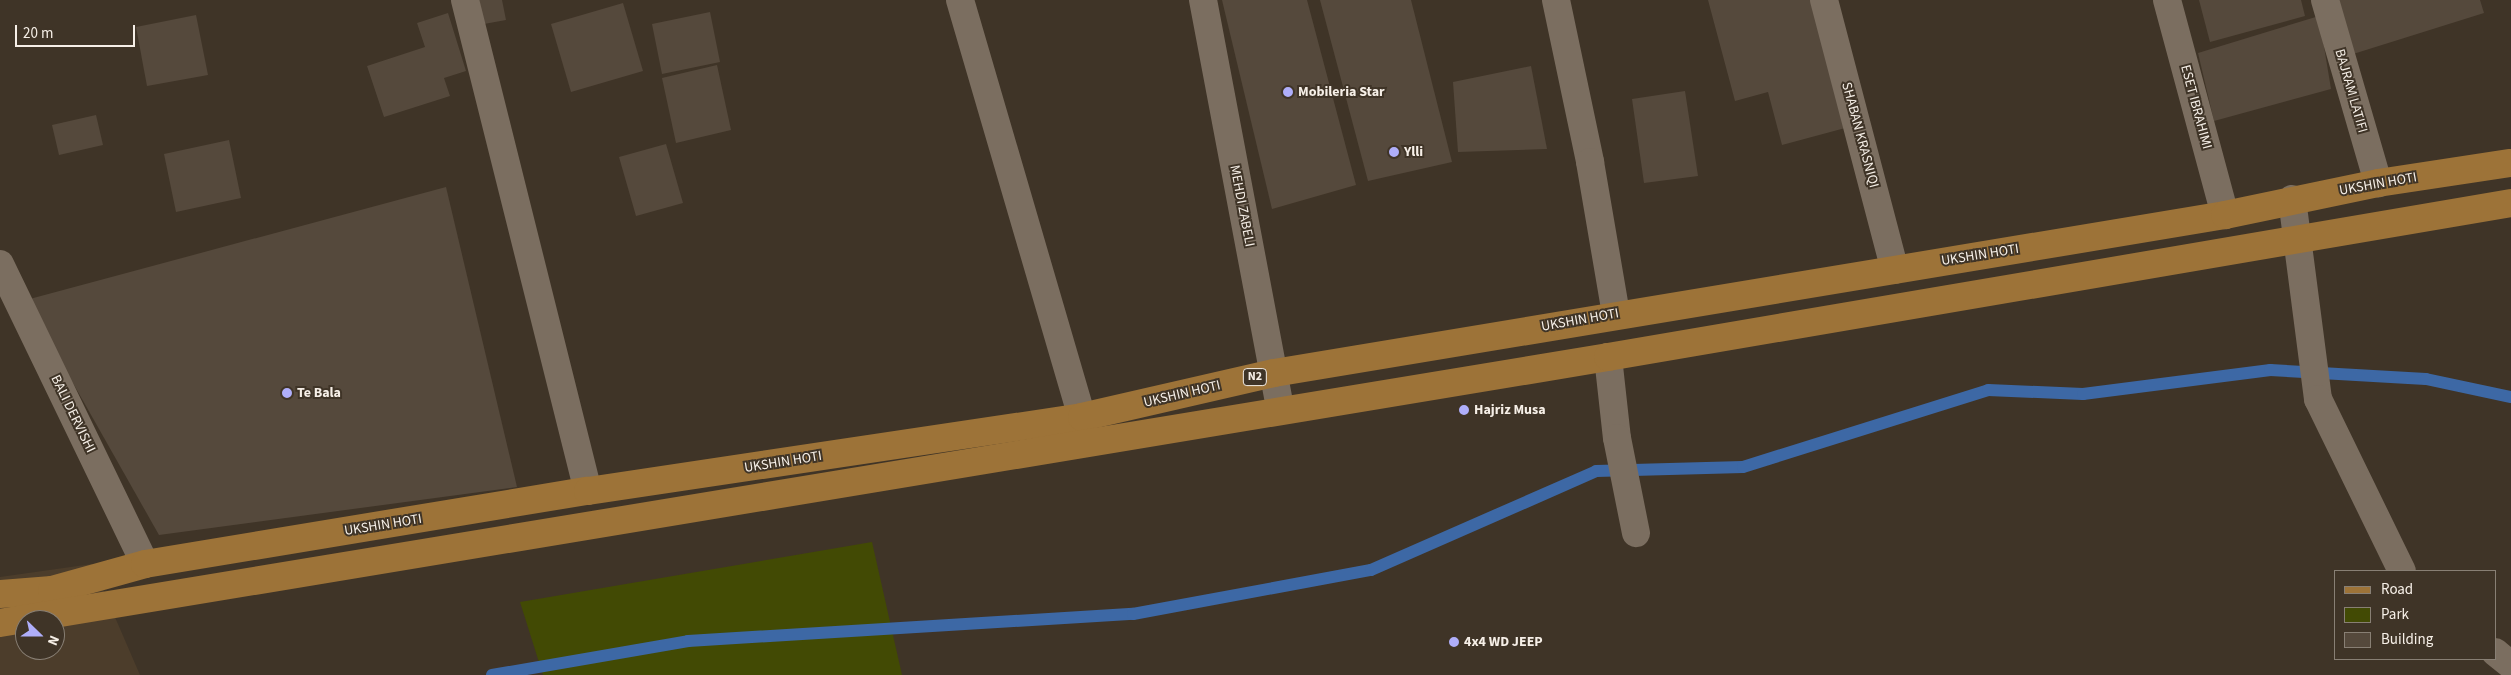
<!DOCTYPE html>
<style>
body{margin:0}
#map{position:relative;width:2511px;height:675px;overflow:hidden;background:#3f3427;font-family:"Source Sans 3",sans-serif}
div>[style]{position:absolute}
.built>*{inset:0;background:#4c3d2b}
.green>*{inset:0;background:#424a04}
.stream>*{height:12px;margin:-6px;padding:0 6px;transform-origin:6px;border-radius:6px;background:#3d68a5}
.building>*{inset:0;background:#55493c}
.minor>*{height:28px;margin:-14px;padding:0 14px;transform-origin:14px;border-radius:14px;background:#7b6e60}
.major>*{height:28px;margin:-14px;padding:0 14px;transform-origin:14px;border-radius:14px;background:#9d7338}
.dots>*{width:14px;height:14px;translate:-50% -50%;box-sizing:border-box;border:2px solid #3f3427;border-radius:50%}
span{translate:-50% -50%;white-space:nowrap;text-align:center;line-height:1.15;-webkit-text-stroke:4px #3f3427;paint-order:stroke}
.shield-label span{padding:1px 4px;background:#3f3427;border:1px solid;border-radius:4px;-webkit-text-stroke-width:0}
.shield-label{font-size:12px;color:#f6efe7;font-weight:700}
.street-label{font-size:14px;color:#f6efe7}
.poi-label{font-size:14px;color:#f6efe7;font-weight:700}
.left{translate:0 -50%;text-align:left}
.legend{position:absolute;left:2334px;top:570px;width:162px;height:90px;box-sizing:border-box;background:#3f3427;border:1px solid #887f74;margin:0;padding:6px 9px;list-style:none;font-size:15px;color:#f6efe7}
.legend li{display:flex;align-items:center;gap:10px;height:25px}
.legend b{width:25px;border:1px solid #887f74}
.north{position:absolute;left:15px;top:610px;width:50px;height:50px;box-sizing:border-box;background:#3f3427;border:1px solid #887f74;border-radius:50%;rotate:112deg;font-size:14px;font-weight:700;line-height:20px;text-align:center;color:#f6efe7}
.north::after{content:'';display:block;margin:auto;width:18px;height:22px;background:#afaefa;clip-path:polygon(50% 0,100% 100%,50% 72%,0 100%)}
.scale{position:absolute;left:15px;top:25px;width:120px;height:22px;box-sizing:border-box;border:2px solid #f6efe7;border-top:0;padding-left:6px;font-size:15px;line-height:18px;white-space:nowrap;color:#f6efe7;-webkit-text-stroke:4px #3f3427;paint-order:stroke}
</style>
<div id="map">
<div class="built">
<i style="clip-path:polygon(evenodd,92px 564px,140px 675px,0 675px,0 577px,92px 564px,25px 620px,55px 620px,55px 650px,25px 650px,25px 620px)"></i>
</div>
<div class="green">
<i style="clip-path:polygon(872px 542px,902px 675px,543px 675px,520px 602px)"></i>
</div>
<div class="stream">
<i style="left:492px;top:675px;width:199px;rotate:-9.8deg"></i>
<i style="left:688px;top:641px;width:446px;rotate:-3.5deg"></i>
<i style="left:1133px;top:614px;width:242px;rotate:-10.5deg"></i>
<i style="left:1371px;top:570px;width:246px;rotate:-23.7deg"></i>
<i style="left:1596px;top:471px;width:147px;rotate:-1.6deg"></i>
<i style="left:1743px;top:467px;width:257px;rotate:-17.4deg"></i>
<i style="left:1988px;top:390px;width:95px;rotate:2.4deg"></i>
<i style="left:2083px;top:394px;width:189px;rotate:-7.3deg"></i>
<i style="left:2270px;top:370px;width:156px;rotate:3.3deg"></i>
<i style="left:2426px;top:379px;width:87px;rotate:12deg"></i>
</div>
<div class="building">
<i style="clip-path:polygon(479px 0,502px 0,506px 20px,484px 24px)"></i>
<i style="clip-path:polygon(1222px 0,1307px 0,1356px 185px,1272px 209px)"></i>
<i style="clip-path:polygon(1320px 0,1411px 0,1452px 162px,1368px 181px)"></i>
<i style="clip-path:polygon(1708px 0,1827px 0,1860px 124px,1782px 145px,1768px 92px,1735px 101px)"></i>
<i style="clip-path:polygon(2199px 0,2301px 0,2305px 16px,2210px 42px)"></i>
<i style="clip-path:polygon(2332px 0,2480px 0,2484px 13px,2350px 55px)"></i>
<i style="clip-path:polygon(623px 3px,643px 71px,571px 92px,551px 24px)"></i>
<i style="clip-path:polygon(710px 12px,720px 62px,662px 74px,652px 24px)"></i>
<i style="clip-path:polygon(448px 13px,466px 71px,444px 78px,450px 96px,384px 117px,367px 66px,425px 47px,417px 23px)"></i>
<i style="clip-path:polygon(196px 15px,208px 75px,147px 86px,136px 27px)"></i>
<i style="clip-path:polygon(2319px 16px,2331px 89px,2214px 121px,2198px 53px)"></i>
<i style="clip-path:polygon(717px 65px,731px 130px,676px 143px,662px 78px)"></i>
<i style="clip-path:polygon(1531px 66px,1547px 149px,1458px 152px,1453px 82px)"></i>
<i style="clip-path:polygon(1685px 91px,1698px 176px,1644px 183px,1632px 99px)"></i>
<i style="clip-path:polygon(96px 115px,103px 145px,59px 155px,52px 125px)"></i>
<i style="clip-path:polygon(229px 140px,241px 198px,176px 212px,164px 154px)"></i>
<i style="clip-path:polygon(666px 144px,683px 203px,636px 216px,619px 157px)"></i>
<i style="clip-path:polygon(446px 187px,517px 487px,159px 535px,26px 300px)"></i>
</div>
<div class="minor">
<i style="left:465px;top:0;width:506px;rotate:75.94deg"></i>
<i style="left:960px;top:0;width:434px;rotate:73.7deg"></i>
<i style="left:1203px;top:0;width:418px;rotate:79.3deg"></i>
<i style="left:1556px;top:0;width:166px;rotate:78.1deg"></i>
<i style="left:1590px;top:162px;width:154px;rotate:80.3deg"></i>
<i style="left:1824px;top:0;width:279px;rotate:75.3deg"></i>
<i style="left:2167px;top:0;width:223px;rotate:74.9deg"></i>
<i style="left:2325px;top:0;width:191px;rotate:73.8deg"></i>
<i style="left:2292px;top:199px;width:202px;rotate:82.6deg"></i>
<i style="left:2318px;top:399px;width:191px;rotate:64deg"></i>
<i style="left:0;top:264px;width:333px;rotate:64.2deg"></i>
<i style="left:1608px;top:357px;width:81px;rotate:83.7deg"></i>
<i style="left:1617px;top:438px;width:97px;rotate:78.7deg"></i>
<i style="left:2495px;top:652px;width:21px;rotate:39deg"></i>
</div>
<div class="major">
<i style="left:0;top:594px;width:52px;rotate:-4.4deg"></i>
<i style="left:52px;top:590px;width:97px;rotate:-15.6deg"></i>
<i style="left:145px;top:564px;width:449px;rotate:-9.4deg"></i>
<i style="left:588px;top:491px;width:500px;rotate:-8.5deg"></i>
<i style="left:1082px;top:417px;width:197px;rotate:-12.9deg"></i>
<i style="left:1274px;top:373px;width:964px;rotate:-9.43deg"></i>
<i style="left:2225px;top:215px;width:156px;rotate:-11.8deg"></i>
<i style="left:2378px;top:183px;width:134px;rotate:-8.6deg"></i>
<i style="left:0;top:623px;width:1630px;rotate:-9.39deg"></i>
<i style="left:1608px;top:357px;width:916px;rotate:-9.68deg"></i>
</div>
<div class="dots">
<i style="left:1288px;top:92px;background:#afaefa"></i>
<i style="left:1394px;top:152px;background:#afaefa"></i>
<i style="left:287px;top:393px;background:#afaefa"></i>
<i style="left:1464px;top:410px;background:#afaefa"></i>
<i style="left:1454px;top:642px;background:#afaefa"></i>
</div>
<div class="shield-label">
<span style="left:1255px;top:377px">N2</span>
</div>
<div class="street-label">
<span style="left:2351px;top:91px;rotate:74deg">BAJRAM LATIFI</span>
<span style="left:2196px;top:107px;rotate:75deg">ESET IBRAHIMI</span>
<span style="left:1860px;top:135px;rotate:75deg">SHABAN KRASNIQI</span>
<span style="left:2378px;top:184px;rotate:-10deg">UKSHIN HOTI</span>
<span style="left:1242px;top:206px;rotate:79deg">MEHDI ZABELI</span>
<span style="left:1980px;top:255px;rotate:-9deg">UKSHIN HOTI</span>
<span style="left:1580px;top:320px;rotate:-10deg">UKSHIN HOTI</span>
<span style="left:1182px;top:394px;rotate:-13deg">UKSHIN HOTI</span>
<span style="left:73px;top:414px;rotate:64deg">BALI DERVISHI</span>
<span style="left:783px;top:462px;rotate:-9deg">UKSHIN HOTI</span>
<span style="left:383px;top:525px;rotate:-9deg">UKSHIN HOTI</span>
</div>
<div class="poi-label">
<span class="left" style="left:1298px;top:92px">Mobileria Star</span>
<span class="left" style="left:1404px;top:152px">Ylli</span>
<span class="left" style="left:297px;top:393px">Te Bala</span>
<span class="left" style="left:1474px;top:410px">Hajriz Musa</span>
<span class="left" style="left:1464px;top:642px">4x4 WD JEEP</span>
</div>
<ul class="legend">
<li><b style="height:6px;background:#9d7338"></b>Road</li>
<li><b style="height:14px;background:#424a04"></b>Park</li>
<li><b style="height:14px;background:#55493c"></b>Building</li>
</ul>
<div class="north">N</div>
<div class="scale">20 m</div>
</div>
